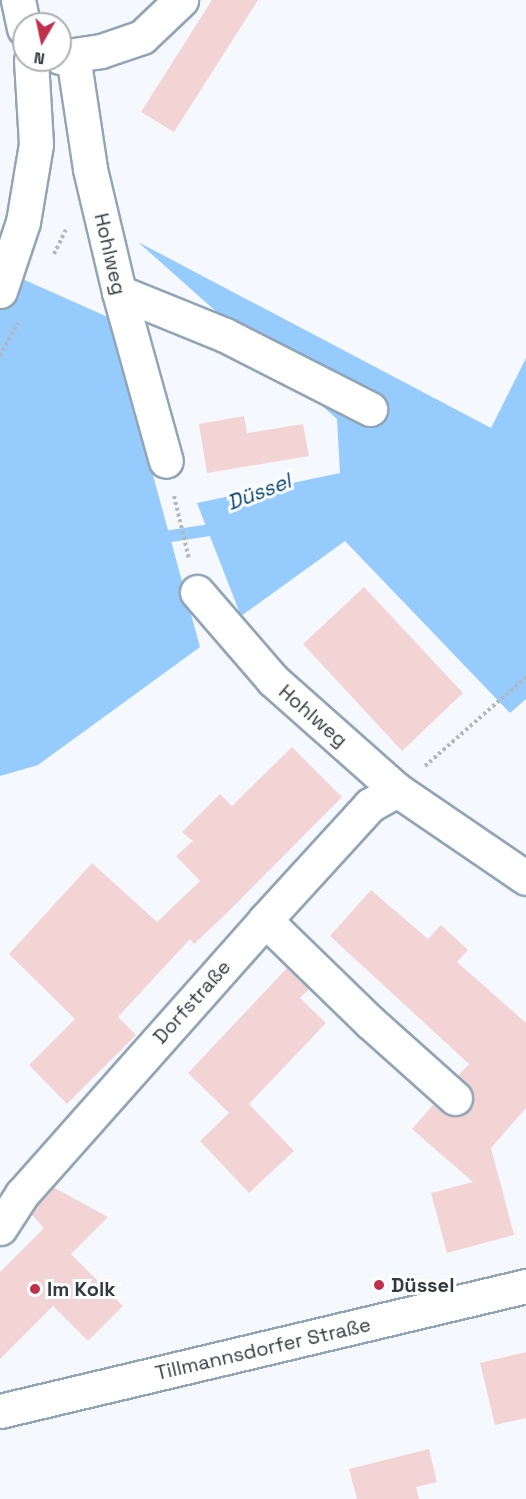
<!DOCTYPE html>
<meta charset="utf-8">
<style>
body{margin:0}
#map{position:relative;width:526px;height:1499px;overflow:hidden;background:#f5f9fd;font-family:"Space Grotesk",sans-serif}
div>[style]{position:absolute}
.forest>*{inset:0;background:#96cbfd}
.stream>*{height:12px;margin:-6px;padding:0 6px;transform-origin:6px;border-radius:6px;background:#96ccfd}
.building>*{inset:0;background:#f3d4d5}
.path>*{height:4px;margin-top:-2px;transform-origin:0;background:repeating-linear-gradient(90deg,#b1b7bc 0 3px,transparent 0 6px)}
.roads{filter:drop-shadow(2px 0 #92a5b7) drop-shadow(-2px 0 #92a5b7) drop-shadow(0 2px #92a5b7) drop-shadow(0 -2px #92a5b7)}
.minor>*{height:33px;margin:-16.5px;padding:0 16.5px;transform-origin:16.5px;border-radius:16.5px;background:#fff}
.major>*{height:33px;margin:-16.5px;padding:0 16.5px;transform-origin:16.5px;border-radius:16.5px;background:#fff}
.dots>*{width:16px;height:16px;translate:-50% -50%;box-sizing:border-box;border:3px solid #fff;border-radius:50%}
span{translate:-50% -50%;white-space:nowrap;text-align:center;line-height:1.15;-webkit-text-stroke:6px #fff;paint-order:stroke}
.street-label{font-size:20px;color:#323a41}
.poi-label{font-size:20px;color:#323a41;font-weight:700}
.left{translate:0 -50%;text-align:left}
.water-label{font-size:21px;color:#034470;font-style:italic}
.north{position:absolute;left:12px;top:12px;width:60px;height:60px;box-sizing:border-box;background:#fff;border:2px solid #adb0b3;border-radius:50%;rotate:189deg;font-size:16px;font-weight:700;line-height:24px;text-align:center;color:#323a41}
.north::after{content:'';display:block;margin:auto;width:21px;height:27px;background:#c0304b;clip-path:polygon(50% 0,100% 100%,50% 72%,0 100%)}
</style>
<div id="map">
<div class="forest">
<i style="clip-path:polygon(138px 242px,491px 428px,526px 358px,526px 699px,510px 713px,345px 541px,241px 616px,197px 503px,340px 473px,337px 419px)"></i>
<i style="clip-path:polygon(0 269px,110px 318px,200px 647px,38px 765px,0 776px)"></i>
</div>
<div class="stream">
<i style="left:0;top:546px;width:73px;rotate:3.9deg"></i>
<i style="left:73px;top:551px;width:146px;rotate:-8.7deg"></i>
<i style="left:217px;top:529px;width:86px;rotate:-22.7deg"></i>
<i style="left:296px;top:496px;width:212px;rotate:-7.1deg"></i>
<i style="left:506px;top:470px;width:28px;rotate:-44deg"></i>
</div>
<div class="building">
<i style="clip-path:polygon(212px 0,258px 0,174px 132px,141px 112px)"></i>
<i style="clip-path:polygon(244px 416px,247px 433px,303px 424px,309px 456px,207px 473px,199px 424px)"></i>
<i style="clip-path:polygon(364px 587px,463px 693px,402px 751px,303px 644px)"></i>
<i style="clip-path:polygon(292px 747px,342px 797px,228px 912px,194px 944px,190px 939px,118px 1017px,136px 1035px,67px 1104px,29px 1065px,75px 1019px,9px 954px,92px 863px,157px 922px,200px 881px,176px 856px,193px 841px,182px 832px,220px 794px,232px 806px)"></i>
<i style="clip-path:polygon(371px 890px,428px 939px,441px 925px,468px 950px,457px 962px,526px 1023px,526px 1108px,491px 1148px,514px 1235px,447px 1253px,431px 1193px,473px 1182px,412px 1129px,434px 1104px,452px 1116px,461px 1116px,469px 1110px,473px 1101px,473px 1093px,458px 1076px,469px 1064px,330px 936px)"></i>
<i style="clip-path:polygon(287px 968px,309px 989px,300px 998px,326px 1023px,249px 1104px,294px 1151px,249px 1193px,200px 1141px,229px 1113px,188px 1073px)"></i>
<i style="clip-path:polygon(53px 1187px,108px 1217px,71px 1254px,123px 1306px,88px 1341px,53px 1306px,0 1359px,0 1272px,44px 1228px,31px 1214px)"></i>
<i style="clip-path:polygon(526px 1352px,526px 1418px,495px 1425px,480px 1363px)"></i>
<i style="clip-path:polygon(429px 1449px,437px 1482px,416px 1487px,419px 1499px,357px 1499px,349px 1469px)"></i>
</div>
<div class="path">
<i style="left:54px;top:254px;width:28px;rotate:-64deg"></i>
<i style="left:0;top:356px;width:38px;rotate:-62deg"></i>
<i style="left:174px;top:496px;width:65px;rotate:76.6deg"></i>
<i style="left:425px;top:766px;width:135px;rotate:-41.4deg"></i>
</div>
<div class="roads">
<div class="minor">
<i style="left:73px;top:56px;width:114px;rotate:81.4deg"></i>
<i style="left:90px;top:169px;width:126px;rotate:76.7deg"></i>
<i style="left:119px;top:292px;width:175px;rotate:74.5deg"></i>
<i style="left:60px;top:57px;width:41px;rotate:-8.3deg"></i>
<i style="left:101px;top:51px;width:43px;rotate:-18.9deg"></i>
<i style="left:142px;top:37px;width:54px;rotate:-43.5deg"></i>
<i style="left:119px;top:292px;width:114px;rotate:22.1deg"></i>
<i style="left:225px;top:335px;width:163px;rotate:27deg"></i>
<i style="left:197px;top:592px;width:116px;rotate:49.2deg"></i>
<i style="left:273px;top:680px;width:166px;rotate:41.6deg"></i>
<i style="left:397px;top:790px;width:156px;rotate:34.3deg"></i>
<i style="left:265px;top:920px;width:146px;rotate:44.2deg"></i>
<i style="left:370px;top:1022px;width:114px;rotate:41.8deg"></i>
<i style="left:0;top:1228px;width:40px;rotate:-57.1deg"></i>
<i style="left:22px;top:1194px;width:366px;rotate:-48.4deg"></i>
<i style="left:265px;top:920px;width:156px;rotate:-47.6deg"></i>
<i style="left:370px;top:805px;width:31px;rotate:-29deg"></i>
</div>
<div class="major">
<i style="left:18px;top:0;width:29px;rotate:78deg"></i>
<i style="left:0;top:291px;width:73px;rotate:-71.6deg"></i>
<i style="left:23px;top:222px;width:79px;rotate:-80.5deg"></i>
<i style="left:36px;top:144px;width:84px;rotate:-93.4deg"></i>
<i style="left:0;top:1411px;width:541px;rotate:-13.37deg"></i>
</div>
</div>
<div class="dots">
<i style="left:379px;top:1285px;background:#c0304b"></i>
<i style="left:35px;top:1289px;background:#c0304b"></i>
</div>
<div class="street-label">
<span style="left:110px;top:254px;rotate:77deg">Hohlweg</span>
<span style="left:313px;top:716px;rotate:41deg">Hohlweg</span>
<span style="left:192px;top:1002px;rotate:-48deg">Dorfstraße</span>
<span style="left:263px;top:1349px;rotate:-13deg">Tillmannsdorfer Straße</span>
</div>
<div class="poi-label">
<span class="left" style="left:391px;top:1285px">Düssel</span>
<span class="left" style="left:47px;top:1289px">Im Kolk</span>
</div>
<div class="water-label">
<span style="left:259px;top:492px;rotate:-21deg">Düssel</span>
</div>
<div class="north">N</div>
</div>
